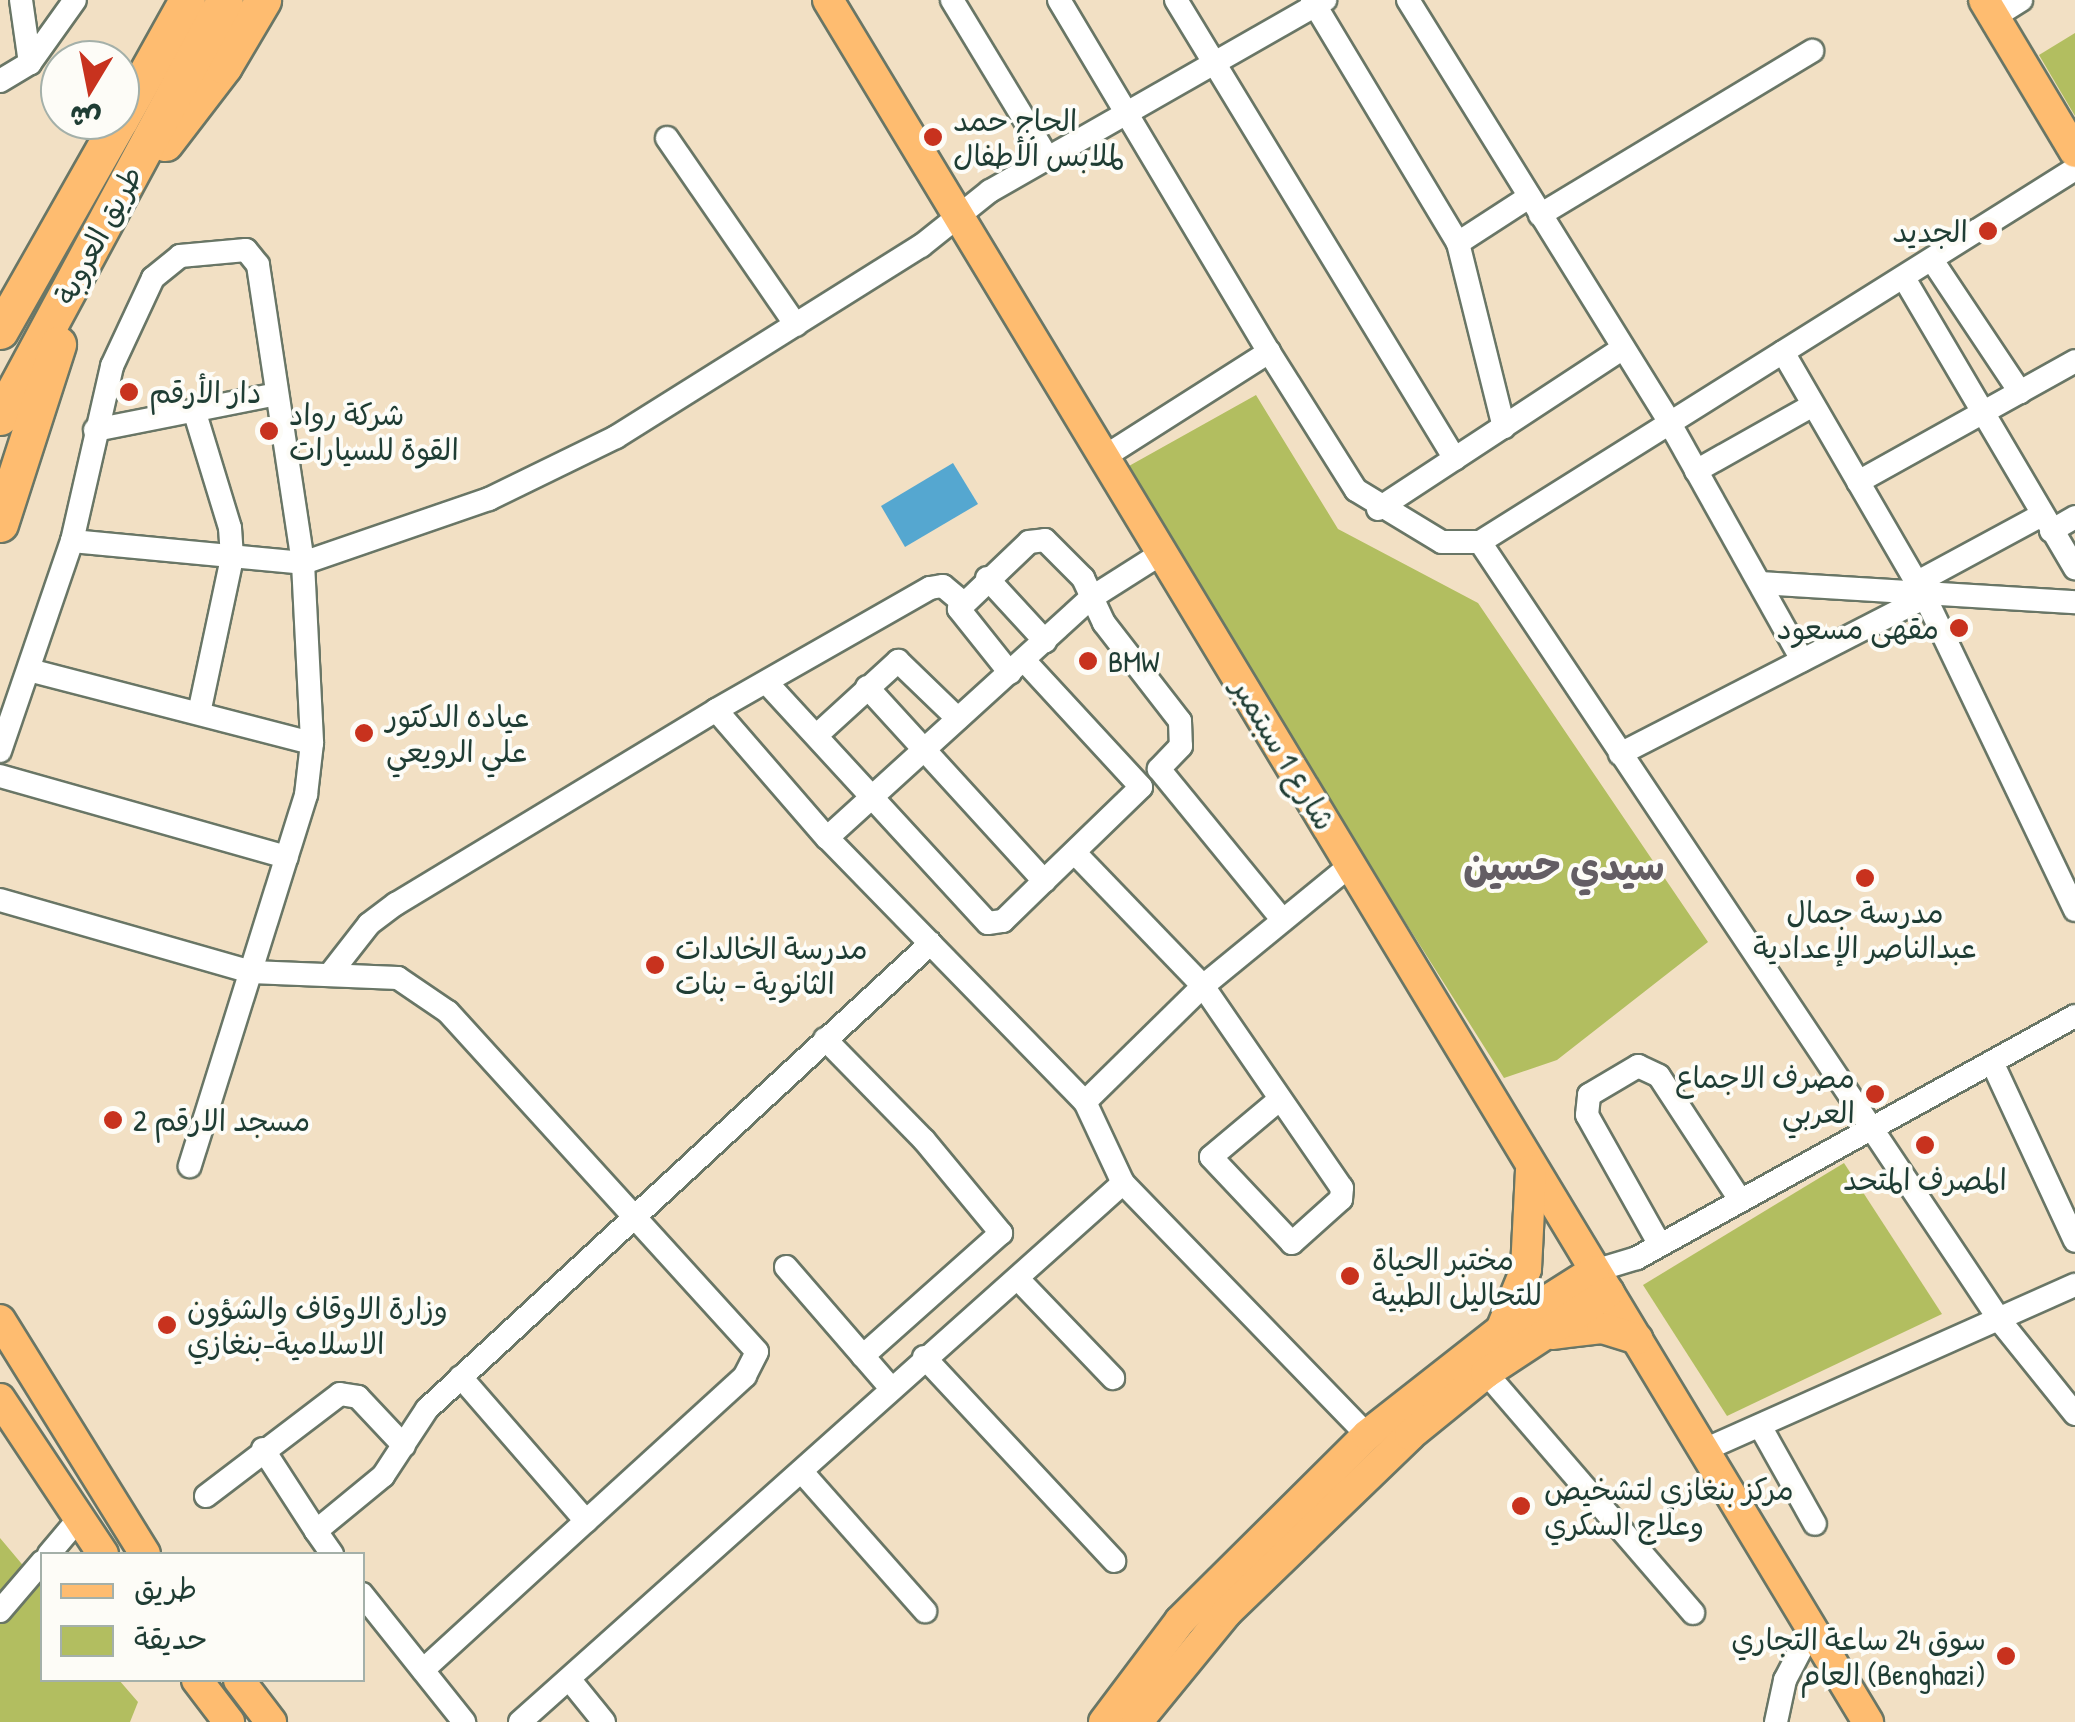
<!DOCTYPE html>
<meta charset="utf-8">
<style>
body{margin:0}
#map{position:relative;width:2075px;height:1722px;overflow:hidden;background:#f2e0c4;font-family:"Patrick Hand","Playpen Sans Arabic",sans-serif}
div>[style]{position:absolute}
.green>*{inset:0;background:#b2be60}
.water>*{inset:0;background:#55a7d0}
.roads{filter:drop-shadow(2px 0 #697666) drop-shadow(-2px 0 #697666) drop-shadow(0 2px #697666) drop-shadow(0 -2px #697666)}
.minor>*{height:22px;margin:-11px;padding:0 11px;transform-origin:11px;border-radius:11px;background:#fff}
.major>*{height:30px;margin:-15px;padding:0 15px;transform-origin:15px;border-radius:15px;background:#febc70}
.highway>*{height:35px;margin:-17.5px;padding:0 17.5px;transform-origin:17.5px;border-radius:17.5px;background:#febc70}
.dots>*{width:28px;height:28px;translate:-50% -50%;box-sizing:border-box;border:5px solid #fdfcf7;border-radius:50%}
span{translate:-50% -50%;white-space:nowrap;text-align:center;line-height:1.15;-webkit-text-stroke:8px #fdfcf7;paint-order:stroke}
.poi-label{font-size:30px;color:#1f3d34}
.left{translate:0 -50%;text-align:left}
.right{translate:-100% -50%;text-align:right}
.street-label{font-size:30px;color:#1f3d34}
.district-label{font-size:40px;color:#645e64;font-weight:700}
.legend{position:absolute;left:40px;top:1552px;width:325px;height:130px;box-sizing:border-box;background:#fdfcf7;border:2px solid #a4b0a9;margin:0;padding:12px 18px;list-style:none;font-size:30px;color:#1f3d34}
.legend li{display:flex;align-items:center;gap:20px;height:50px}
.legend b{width:50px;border:2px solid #a4b0a9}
.north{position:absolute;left:40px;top:40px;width:100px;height:100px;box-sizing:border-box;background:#fdfcf7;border:2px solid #a4b0a9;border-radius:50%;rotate:190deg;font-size:28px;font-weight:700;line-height:40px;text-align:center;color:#1f3d34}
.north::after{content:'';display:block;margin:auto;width:35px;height:45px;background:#c8321e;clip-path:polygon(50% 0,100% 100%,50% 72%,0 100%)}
</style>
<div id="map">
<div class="green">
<i style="clip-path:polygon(2075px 33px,2075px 116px,2039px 55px)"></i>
<i style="clip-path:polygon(1256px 395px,1338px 529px,1478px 603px,1708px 942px,1557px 1060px,1504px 1078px,1120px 471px)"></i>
<i style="clip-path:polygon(1844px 1163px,1942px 1314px,1727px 1416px,1643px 1285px)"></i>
<i style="clip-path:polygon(0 1538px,42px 1588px,42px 1680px,119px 1680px,138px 1702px,130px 1722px,0 1722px)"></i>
</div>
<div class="water">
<i style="clip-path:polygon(953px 463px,978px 504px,905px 547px,881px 506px)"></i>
</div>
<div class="roads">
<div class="minor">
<i style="left:21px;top:0;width:64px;rotate:81.9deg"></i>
<i style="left:952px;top:0;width:184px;rotate:58.8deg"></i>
<i style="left:1059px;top:0;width:410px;rotate:59.2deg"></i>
<i style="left:1176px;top:0;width:537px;rotate:58.71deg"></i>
<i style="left:1312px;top:0;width:283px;rotate:59deg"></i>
<i style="left:1458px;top:243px;width:190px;rotate:76deg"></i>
<i style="left:1408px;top:0;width:494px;rotate:58.2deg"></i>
<i style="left:1668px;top:420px;width:275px;rotate:60.8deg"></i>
<i style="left:1994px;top:17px;width:32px;rotate:-32deg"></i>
<i style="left:0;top:81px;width:35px;rotate:-31deg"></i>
<i style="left:30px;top:63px;width:77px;rotate:-54.5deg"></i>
<i style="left:667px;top:138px;width:227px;rotate:55.4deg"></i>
<i style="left:1540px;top:215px;width:318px;rotate:-31.1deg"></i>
<i style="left:1458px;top:243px;width:85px;rotate:-32.9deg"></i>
<i style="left:1932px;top:260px;width:159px;rotate:56.3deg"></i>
<i style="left:1904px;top:278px;width:337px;rotate:59.5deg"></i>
<i style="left:1783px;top:352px;width:283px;rotate:59.9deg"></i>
<i style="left:1925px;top:597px;width:347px;rotate:64.4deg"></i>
<i style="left:194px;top:410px;width:123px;rotate:73deg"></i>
<i style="left:230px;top:528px;width:30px;rotate:86deg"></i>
<i style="left:232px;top:558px;width:158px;rotate:102deg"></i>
<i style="left:95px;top:430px;width:185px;rotate:-11.2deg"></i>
<i style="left:1104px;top:457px;width:196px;rotate:-32.5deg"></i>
<i style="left:1269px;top:352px;width:163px;rotate:57.8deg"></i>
<i style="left:1356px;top:490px;width:100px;rotate:31.2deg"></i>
<i style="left:1442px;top:542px;width:38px"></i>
<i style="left:1480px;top:542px;width:938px;rotate:56.26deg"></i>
<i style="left:2001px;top:1322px;width:118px;rotate:51.2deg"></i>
<i style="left:1696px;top:471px;width:134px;rotate:-29.4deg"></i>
<i style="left:1858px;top:482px;width:248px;rotate:-29.1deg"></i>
<i style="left:1378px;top:509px;width:292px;rotate:-33.3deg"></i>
<i style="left:2051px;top:531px;width:28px;rotate:-30deg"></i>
<i style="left:72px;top:541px;width:232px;rotate:5.4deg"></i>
<i style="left:303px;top:563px;width:197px;rotate:-19deg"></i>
<i style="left:489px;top:499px;width:141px;rotate:-26deg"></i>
<i style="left:616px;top:437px;width:360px;rotate:-32.1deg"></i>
<i style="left:921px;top:246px;width:88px;rotate:-38.6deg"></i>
<i style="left:990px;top:191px;width:386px;rotate:-29.7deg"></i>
<i style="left:1480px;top:542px;width:702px;rotate:-32.08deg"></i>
<i style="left:987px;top:578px;width:86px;rotate:47.4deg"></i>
<i style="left:1760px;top:583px;width:316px;rotate:3.5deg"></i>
<i style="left:1916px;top:583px;width:143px;rotate:-28.4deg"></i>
<i style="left:29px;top:670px;width:292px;rotate:14.5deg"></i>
<i style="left:1010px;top:673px;width:82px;rotate:-128.6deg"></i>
<i style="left:959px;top:609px;width:97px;rotate:-43.7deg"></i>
<i style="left:1029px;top:542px;width:16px;rotate:-7deg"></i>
<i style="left:1045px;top:540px;width:54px;rotate:45deg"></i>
<i style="left:1083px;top:578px;width:50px;rotate:65deg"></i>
<i style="left:1104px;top:623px;width:124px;rotate:52.2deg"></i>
<i style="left:1180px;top:721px;width:25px;rotate:88deg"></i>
<i style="left:1181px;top:746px;width:32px;rotate:134deg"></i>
<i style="left:1159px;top:769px;width:193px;rotate:50.7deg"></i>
<i style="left:767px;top:683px;width:326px;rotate:47.4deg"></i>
<i style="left:988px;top:923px;width:15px;rotate:-8deg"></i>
<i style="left:1003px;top:921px;width:57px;rotate:-44.3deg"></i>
<i style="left:867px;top:687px;width:263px;rotate:47.6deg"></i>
<i style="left:1044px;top:881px;width:135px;rotate:-44.1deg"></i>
<i style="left:1141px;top:787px;width:173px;rotate:-132.7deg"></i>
<i style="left:716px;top:710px;width:169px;rotate:49.1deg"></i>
<i style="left:817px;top:735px;width:110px;rotate:-42.4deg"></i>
<i style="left:898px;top:661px;width:83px;rotate:44deg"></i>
<i style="left:0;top:751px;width:222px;rotate:-71.1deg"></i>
<i style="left:72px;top:541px;width:180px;rotate:-77.1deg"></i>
<i style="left:112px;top:366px;width:97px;rotate:-65deg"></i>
<i style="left:153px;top:278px;width:35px;rotate:-39deg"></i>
<i style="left:180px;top:256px;width:66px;rotate:-5.2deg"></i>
<i style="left:246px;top:250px;width:19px;rotate:51deg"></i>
<i style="left:258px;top:265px;width:301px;rotate:81.4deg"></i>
<i style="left:303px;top:563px;width:180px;rotate:87.1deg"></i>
<i style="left:312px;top:743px;width:52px;rotate:96.6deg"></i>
<i style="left:306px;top:795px;width:389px;rotate:107.4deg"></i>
<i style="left:1620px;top:754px;width:343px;rotate:-27.2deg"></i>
<i style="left:0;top:776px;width:298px;rotate:15.8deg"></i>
<i style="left:1075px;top:853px;width:185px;rotate:46.1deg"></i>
<i style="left:1203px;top:986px;width:245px;rotate:55.5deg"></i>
<i style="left:1342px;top:1188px;width:11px;rotate:95deg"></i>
<i style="left:1341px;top:1199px;width:66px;rotate:138.1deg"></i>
<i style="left:1292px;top:1243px;width:118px;rotate:-133.3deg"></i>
<i style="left:1211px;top:1157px;width:90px;rotate:-40deg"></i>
<i style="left:0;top:900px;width:261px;rotate:16deg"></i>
<i style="left:251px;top:972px;width:147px;rotate:2.3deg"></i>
<i style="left:398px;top:978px;width:60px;rotate:34.2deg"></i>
<i style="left:448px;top:1012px;width:459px;rotate:47.7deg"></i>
<i style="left:757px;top:1352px;width:27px;rotate:117deg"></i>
<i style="left:745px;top:1376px;width:215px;rotate:137.6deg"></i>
<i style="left:330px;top:974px;width:63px;rotate:-52deg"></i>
<i style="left:369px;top:924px;width:34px;rotate:-37deg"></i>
<i style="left:396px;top:904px;width:374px;rotate:-31.2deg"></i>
<i style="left:716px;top:710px;width:246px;rotate:-29.7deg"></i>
<i style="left:930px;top:588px;width:13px;rotate:-9deg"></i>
<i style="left:943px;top:586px;width:23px;rotate:40deg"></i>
<i style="left:825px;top:1039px;width:141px;rotate:45.6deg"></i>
<i style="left:924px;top:1140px;width:121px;rotate:50.4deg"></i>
<i style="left:1001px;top:1233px;width:185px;rotate:138.3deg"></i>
<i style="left:1992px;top:1062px;width:197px;rotate:65.1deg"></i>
<i style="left:1085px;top:1102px;width:165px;rotate:-44.5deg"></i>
<i style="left:1203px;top:986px;width:191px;rotate:-39.3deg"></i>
<i style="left:1123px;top:1183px;width:351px;rotate:45.9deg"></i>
<i style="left:1660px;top:1245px;width:149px;rotate:-119.3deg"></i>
<i style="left:1587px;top:1115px;width:20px;rotate:-84deg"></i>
<i style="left:1589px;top:1095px;width:57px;rotate:-30.6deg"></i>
<i style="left:1638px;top:1066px;width:23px;rotate:25deg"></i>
<i style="left:1659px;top:1076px;width:148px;rotate:56.8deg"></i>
<i style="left:786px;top:1267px;width:159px;rotate:49.1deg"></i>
<i style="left:1594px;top:1271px;width:45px;rotate:-16.8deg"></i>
<i style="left:1637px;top:1258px;width:500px;rotate:-28.92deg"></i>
<i style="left:1019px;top:1280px;width:136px;rotate:46.2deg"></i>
<i style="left:924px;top:1357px;width:279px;rotate:47deg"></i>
<i style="left:1486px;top:1373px;width:317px;rotate:49.2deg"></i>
<i style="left:1760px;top:1426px;width:112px;rotate:60.7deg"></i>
<i style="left:263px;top:1449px;width:98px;rotate:57.1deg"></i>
<i style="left:1704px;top:1450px;width:406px;rotate:-24deg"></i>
<i style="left:802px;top:1472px;width:186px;rotate:48.5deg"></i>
<i style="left:206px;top:1496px;width:168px;rotate:-37.3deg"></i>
<i style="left:340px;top:1394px;width:18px;rotate:9deg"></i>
<i style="left:358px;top:1397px;width:67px;rotate:46.8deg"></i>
<i style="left:49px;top:1554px;width:43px;rotate:-49.7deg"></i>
<i style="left:332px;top:1554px;width:28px;rotate:-125deg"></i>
<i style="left:316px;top:1531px;width:87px;rotate:-39.4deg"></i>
<i style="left:383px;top:1476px;width:80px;rotate:-56.7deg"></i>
<i style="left:427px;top:1409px;width:686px;rotate:-42.76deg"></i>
<i style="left:362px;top:1594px;width:164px;rotate:51.4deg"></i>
<i style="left:0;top:1611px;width:65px;rotate:-49.4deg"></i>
<i style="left:423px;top:1670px;width:221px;rotate:-42.4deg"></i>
<i style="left:586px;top:1521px;width:191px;rotate:-131deg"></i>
<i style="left:570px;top:1680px;width:54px;rotate:51deg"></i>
<i style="left:520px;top:1722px;width:809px;rotate:-41.79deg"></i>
<i style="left:1123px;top:1183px;width:89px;rotate:-115.1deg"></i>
<i style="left:1085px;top:1102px;width:369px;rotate:-134.3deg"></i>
<i style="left:827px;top:838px;width:357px;rotate:-42.3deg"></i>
<i style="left:1091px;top:598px;width:84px;rotate:-32.4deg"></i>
<i style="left:1776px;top:1722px;width:43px;rotate:-77.9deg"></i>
<i style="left:1785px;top:1680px;width:56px;rotate:-62.5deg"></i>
</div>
<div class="major">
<i style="left:828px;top:0;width:2012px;rotate:58.87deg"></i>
<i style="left:1984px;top:0;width:177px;rotate:59.1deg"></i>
<i style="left:0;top:1320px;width:275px;rotate:58.2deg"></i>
<i style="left:1501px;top:1330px;width:66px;rotate:-67.7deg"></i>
<i style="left:1526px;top:1269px;width:99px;rotate:-87.1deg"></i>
<i style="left:1552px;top:1334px;width:50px;rotate:-6.8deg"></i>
<i style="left:1602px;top:1328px;width:37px;rotate:17deg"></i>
<i style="left:0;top:1399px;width:186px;rotate:56.4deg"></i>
<i style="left:197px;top:1680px;width:53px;rotate:52.7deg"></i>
<i style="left:239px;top:1680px;width:53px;rotate:52.7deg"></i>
<i style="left:1104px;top:1722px;width:126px;rotate:-53deg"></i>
<i style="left:1180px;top:1621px;width:264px;rotate:-44.8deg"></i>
<i style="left:1367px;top:1435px;width:170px;rotate:-38.1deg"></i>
<i style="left:1501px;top:1330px;width:110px;rotate:-32.4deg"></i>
<i style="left:1137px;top:1722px;width:142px;rotate:-50.7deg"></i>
<i style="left:1227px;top:1612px;width:255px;rotate:-44deg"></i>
<i style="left:1410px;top:1435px;width:98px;rotate:-39.2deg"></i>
<i style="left:1486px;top:1373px;width:147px;rotate:-33.4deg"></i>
</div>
<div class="highway">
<i style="left:120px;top:120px;width:137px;rotate:-60.8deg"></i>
<i style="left:165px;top:143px;width:97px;rotate:-52.5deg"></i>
<i style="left:224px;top:66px;width:77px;rotate:-59.4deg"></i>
<i style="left:0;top:331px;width:243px;rotate:-60.4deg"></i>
<i style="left:0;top:417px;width:474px;rotate:-61.7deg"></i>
<i style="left:0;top:524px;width:189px;rotate:-72.1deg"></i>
</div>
</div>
<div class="dots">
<i style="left:933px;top:137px;background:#c8321e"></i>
<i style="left:1988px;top:231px;background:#c8321e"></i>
<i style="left:129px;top:392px;background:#c8321e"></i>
<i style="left:269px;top:431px;background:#c8321e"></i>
<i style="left:1959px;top:628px;background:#c8321e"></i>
<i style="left:1088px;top:661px;background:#c8321e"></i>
<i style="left:364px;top:733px;background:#c8321e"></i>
<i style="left:1865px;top:878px;background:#c8321e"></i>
<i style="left:655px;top:965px;background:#c8321e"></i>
<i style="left:1875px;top:1094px;background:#c8321e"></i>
<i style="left:113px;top:1120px;background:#c8321e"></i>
<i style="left:1925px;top:1145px;background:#c8321e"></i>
<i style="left:1350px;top:1276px;background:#c8321e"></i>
<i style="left:167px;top:1325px;background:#c8321e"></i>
<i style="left:1521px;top:1506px;background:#c8321e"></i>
<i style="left:2006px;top:1656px;background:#c8321e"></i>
</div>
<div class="poi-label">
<span class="left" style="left:953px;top:137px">الحاج حمد<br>لملابس الأطفال</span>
<span class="right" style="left:1968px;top:231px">الجديد</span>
<span class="left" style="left:149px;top:392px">دار الأرقم</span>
<span class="left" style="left:289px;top:431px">شركة رواد<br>القوة للسيارات</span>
<span class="right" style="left:1939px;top:628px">مقهى مسعود</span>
<span class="left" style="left:1108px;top:661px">BMW</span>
<span class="left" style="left:386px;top:733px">عياده الدكتور<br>علي الرويعي</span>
<span style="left:1865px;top:929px">مدرسة جمال<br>عبدالناصر الإعدادية</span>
<span class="left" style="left:675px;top:965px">مدرسة الخالدات<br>الثانوية - بنات</span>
<span class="right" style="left:1855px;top:1094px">مصرف الاجماع<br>العربي</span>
<span class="left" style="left:133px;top:1120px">مسجد الارقم 2</span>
<span style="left:1925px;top:1179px">المصرف المتحد</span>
<span class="left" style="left:1372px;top:1276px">مختبر الحياة<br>للتحاليل الطبية</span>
<span class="left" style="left:187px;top:1325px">وزارة الاوقاف والشؤون<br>الاسلامية-بنغازي</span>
<span class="left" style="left:1544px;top:1506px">مركز بنغازي لتشخيص<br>وعلاج السكري</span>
<span class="right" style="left:1986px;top:1656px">سوق 24 ساعة التجاري<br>العام (Benghazi)</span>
</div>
<div class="street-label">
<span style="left:98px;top:235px;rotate:-62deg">طريق العروبة</span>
<span style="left:1284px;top:754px;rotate:59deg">شارع 1 سبتمبر</span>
</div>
<div class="district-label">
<span style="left:1564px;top:865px">سيدي حسين</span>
</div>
<ul class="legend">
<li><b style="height:12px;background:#febc70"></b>طريق</li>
<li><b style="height:28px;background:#b2be60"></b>حديقة</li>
</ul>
<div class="north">ش</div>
</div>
